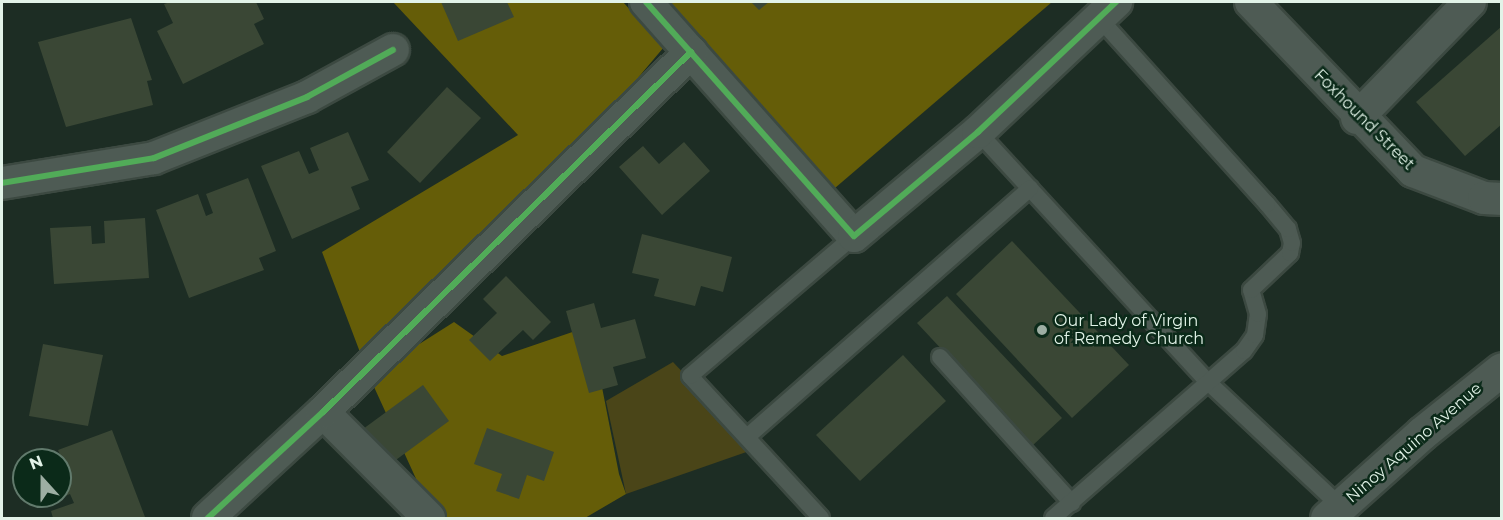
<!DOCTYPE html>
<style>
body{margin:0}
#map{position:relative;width:1503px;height:520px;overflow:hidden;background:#1d2d24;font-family:Montserrat,sans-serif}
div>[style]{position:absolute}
.green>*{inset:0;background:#4a4518}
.forest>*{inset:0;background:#655d08}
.building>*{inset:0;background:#3a4735}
.roads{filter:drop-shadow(2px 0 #3c4941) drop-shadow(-2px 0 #3c4941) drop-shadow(0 2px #3c4941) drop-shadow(0 -2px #3c4941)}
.lane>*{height:16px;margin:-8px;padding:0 8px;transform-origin:8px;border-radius:8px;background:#4e5b54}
.street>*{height:32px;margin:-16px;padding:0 16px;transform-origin:16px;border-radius:16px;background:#4e5b54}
.secondary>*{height:33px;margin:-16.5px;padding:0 16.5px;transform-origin:16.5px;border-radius:16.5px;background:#4e5b54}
.cycleway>*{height:6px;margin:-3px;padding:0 3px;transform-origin:3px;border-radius:3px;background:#51ab58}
.dots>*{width:16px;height:16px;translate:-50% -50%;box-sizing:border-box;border:3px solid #0b2a19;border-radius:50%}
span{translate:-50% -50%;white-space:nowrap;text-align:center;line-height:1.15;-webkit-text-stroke:5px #0b2a19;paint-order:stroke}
.street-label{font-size:16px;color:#e2f3e8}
.poi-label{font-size:16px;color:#e2f3e8}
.left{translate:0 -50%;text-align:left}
.frame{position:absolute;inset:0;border:3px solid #e2f3e8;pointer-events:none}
.north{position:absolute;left:12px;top:448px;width:60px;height:60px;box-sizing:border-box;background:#0b2a19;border:2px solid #617a6c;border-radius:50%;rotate:339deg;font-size:16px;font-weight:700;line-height:24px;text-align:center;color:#e2f3e8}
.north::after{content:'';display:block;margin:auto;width:21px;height:27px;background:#9daea3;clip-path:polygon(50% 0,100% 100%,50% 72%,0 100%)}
</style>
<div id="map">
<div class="green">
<i style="clip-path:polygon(673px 362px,755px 449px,626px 494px,606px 401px)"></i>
</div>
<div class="forest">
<i style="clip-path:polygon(393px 2px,623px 2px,664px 47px,550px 182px,372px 374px,454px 322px,502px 356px,590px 326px,619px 474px,626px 494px,585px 518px,434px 518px,369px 376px,322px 252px,518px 135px)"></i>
<i style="clip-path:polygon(670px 2px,1052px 2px,835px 188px)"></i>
</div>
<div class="building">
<i style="clip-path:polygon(170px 2px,256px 2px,264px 19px,254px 24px,264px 44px,183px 84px,157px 31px,173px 23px,164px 4px)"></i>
<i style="clip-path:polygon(441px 2px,507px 2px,514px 17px,458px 41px)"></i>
<i style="clip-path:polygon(751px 2px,769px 2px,759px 10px)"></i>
<i style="clip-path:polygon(131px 18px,152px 80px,147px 81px,153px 105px,66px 127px,38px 42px)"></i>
<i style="clip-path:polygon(1502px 26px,1502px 124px,1465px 156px,1416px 102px)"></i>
<i style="clip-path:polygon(447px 87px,481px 118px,420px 183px,387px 152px)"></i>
<i style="clip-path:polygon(348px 132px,369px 180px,351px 187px,360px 209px,292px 239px,261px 166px,299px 151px,309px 174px,319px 170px,310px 148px)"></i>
<i style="clip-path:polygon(684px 142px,710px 171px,662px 215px,619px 167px,643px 146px,659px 164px)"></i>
<i style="clip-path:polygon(248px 178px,276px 251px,259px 258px,264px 270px,189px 298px,156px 210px,198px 194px,206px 216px,213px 213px,206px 194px)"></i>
<i style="clip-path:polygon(145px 218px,149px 278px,54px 284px,50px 228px,91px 226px,92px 244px,105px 243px,104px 221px)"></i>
<i style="clip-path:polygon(642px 234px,732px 257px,723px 292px,701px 286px,695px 306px,654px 296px,659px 279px,632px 273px)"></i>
<i style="clip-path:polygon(1012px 241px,1129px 365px,1072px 418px,956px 294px)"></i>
<i style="clip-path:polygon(506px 276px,551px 322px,533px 340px,523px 330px,490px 361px,469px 340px,497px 313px,483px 299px)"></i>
<i style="clip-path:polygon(947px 296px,1062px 418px,1032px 446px,917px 323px)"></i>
<i style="clip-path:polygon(594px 303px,601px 328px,635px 319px,646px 358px,613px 367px,618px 385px,589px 393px,566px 311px)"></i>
<i style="clip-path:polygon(43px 344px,103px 355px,88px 426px,29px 416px)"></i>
<i style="clip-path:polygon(903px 355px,946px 401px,860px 481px,816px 435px)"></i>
<i style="clip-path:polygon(423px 385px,449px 421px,389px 465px,363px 429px)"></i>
<i style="clip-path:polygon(487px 428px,554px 452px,544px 481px,527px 475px,519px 499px,496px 491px,502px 474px,474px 464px)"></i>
<i style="clip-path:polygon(112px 430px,145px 517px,53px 518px,51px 511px,74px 503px,70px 494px,48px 503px,46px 496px,60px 496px,60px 469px,65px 467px,58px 450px)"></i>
</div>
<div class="roads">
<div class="lane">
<i style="left:978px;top:132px;width:340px;rotate:47.4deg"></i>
<i style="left:1208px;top:382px;width:181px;rotate:43.2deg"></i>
<i style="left:940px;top:357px;width:197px;rotate:47.9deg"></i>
<i style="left:747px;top:437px;width:377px;rotate:-41.3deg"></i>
<i style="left:821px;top:518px;width:193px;rotate:-132.7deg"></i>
<i style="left:690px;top:376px;width:216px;rotate:-40.5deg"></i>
<i style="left:1053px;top:518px;width:254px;rotate:-41.2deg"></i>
<i style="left:1244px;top:351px;width:19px;rotate:-55deg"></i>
<i style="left:1255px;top:335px;width:21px;rotate:-82deg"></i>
<i style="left:1258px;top:314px;width:25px;rotate:-106deg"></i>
<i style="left:1251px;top:290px;width:54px;rotate:-43.5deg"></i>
<i style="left:1290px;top:253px;width:10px;rotate:-79deg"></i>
<i style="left:1292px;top:243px;width:15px;rotate:-106deg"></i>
<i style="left:1288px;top:229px;width:33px;rotate:-130deg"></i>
<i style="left:1267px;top:204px;width:249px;rotate:-132.1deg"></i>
</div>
<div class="street">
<i style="left:646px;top:2px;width:313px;rotate:48.4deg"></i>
<i style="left:854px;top:236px;width:162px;rotate:-40deg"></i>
<i style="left:978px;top:132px;width:190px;rotate:-43.3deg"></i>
<i style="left:1251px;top:2px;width:234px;rotate:46.2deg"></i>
<i style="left:1413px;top:171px;width:76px;rotate:20.8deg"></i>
<i style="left:1484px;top:198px;width:18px;rotate:3deg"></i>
<i style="left:1357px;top:118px;width:162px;rotate:-45.8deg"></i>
<i style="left:2px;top:183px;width:154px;rotate:-9.3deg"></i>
<i style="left:154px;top:158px;width:165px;rotate:-21.7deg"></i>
<i style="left:307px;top:97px;width:98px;rotate:-28.7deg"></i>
<i style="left:323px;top:412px;width:150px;rotate:45deg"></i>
<i style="left:208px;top:518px;width:156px;rotate:-42.7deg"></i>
<i style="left:323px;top:412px;width:515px;rotate:-44.37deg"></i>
</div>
<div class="secondary">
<i style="left:1327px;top:518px;width:127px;rotate:-41.8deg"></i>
<i style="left:1422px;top:433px;width:102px;rotate:-38.7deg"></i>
</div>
</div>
<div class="cycleway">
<i style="left:646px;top:2px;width:313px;rotate:48.4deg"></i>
<i style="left:854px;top:236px;width:162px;rotate:-40deg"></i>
<i style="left:978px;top:132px;width:190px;rotate:-43.3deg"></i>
<i style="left:2px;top:183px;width:154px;rotate:-9.3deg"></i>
<i style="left:154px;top:158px;width:165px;rotate:-21.7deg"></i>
<i style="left:307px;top:97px;width:98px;rotate:-28.7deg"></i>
<i style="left:208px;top:518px;width:156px;rotate:-42.7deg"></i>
<i style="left:323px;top:412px;width:515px;rotate:-44.37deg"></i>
</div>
<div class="dots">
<i style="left:1042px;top:330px;background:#9daea3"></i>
</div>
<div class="street-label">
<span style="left:1364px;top:120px;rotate:45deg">Foxhound Street</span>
<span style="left:1414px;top:443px;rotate:-41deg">Ninoy Aquino Avenue</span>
</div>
<div class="poi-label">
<span class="left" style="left:1054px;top:330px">Our Lady of Virgin<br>of Remedy Church</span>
</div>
<div class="frame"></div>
<div class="north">N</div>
</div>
